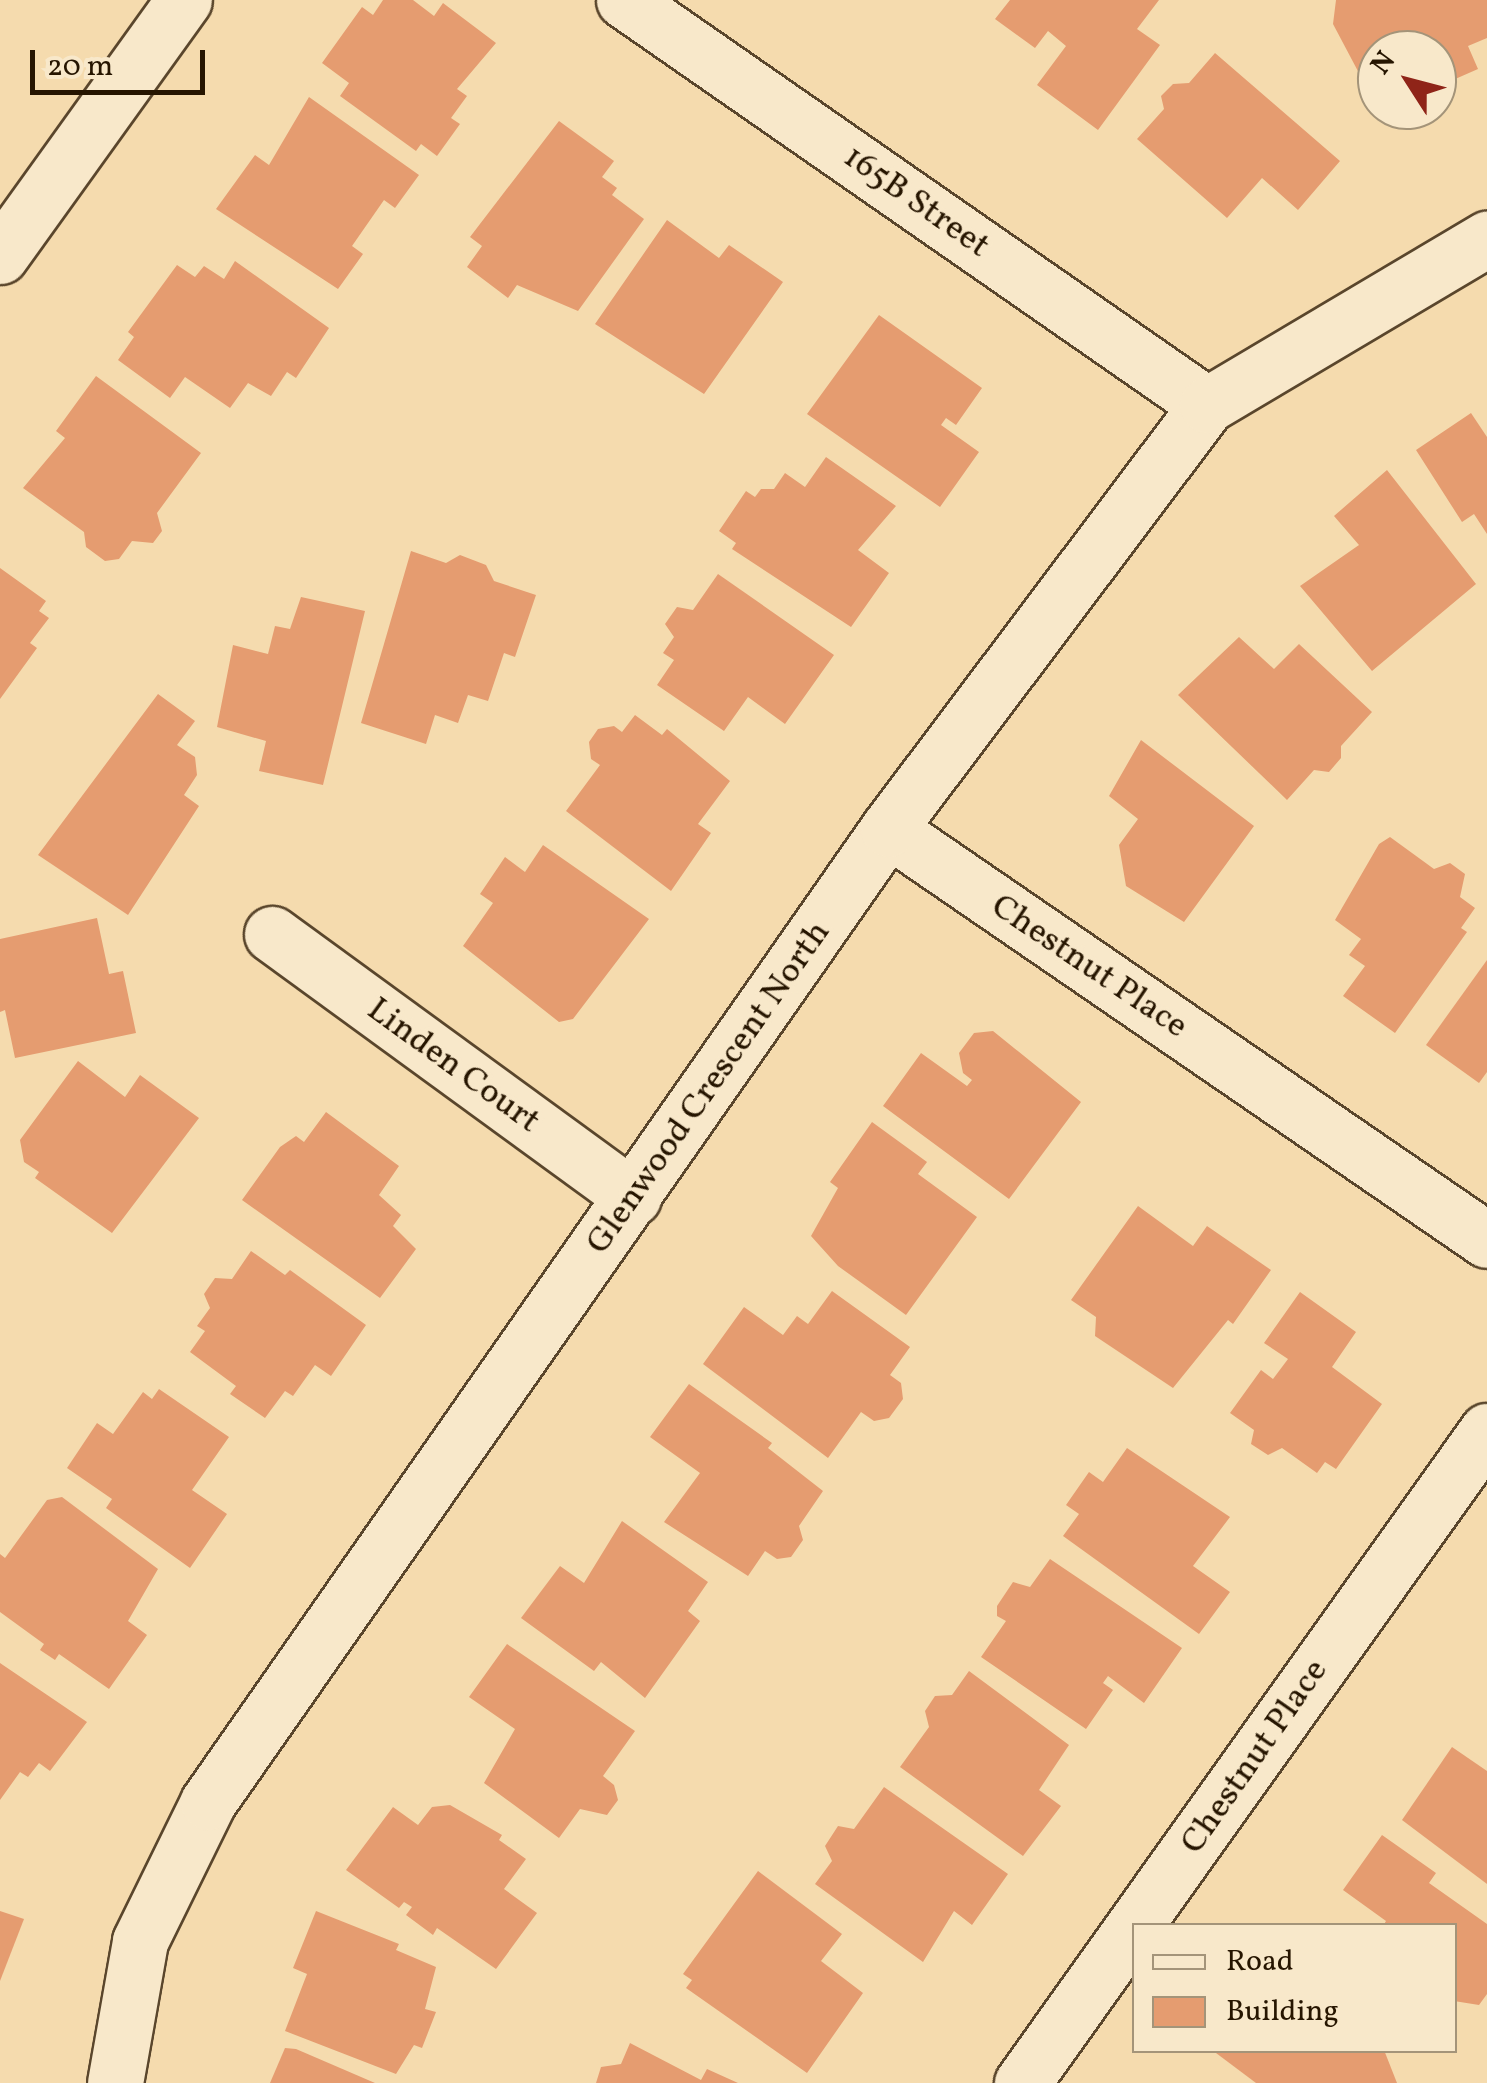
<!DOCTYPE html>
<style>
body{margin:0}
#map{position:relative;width:1487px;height:2083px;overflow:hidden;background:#f5dbae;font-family:Vollkorn,serif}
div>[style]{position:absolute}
.building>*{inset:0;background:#e59c70}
.roads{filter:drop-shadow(2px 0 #5a462c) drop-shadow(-2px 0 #5a462c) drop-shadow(0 2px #5a462c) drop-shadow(0 -2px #5a462c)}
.minor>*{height:55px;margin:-27.5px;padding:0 27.5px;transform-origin:27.5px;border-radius:27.5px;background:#f8e8ca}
span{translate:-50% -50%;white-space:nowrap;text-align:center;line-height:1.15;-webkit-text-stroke:8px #f8e8ca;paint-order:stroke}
.street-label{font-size:35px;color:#261500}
.legend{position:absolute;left:1132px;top:1923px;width:325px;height:130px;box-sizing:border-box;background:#f8e8ca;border:2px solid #a49479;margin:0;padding:12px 18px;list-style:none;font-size:30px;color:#261500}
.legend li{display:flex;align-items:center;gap:20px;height:50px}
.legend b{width:50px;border:2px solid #a49479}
.north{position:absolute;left:1357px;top:30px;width:100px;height:100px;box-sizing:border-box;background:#f8e8ca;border:2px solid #a49479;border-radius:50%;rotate:306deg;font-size:28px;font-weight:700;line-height:40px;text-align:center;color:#261500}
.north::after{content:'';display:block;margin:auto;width:35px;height:45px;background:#8f2418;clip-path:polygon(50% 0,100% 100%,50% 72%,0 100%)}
.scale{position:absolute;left:30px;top:50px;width:175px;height:45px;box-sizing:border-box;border:5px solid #261500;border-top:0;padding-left:12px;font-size:30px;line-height:35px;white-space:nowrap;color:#261500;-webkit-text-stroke:8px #f8e8ca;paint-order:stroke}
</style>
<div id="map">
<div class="building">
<i style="clip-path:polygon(383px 0,413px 0,434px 16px,443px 3px,496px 43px,457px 89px,467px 96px,451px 118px,460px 124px,437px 156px,421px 144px,416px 151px,340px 96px,349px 83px,322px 63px,362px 7px,373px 15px)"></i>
<i style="clip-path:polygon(1010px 0,1159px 0,1137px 29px,1160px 45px,1098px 130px,1037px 85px,1066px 46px,1048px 31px,1035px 48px,995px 19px)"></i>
<i style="clip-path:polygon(1336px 0,1487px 0,1487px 38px,1468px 46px,1478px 69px,1437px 87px,1437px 50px,1377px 50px,1377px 88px,1369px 92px,1333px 24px)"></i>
<i style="clip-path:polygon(1215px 53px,1340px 161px,1298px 210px,1262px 178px,1227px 218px,1137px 139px,1164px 109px,1161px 96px,1173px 84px,1189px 83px)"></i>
<i style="clip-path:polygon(309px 97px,419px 175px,395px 208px,384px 200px,352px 246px,363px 254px,338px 289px,216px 209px,255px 155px,269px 165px)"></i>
<i style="clip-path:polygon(559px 121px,614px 161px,602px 177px,617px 188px,612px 195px,644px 219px,578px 311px,517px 285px,508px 298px,467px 267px,482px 246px,470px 237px)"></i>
<i style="clip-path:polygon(667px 220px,719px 258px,729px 245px,783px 282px,704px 394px,595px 324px)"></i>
<i style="clip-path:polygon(235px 261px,329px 328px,296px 378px,287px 372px,271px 396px,248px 383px,230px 408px,185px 377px,170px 398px,118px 360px,134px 337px,128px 332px,177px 265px,195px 277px,204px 266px,224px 279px)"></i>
<i style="clip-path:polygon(879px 315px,982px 388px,956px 425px,946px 418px,941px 425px,979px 452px,940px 507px,807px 414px)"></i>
<i style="clip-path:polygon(96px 376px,201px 453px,157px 513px,162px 531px,153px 543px,132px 541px,119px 559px,105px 561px,86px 547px,84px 532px,23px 488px,65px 438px,56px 431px)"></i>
<i style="clip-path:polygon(1471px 413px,1487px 437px,1487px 534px,1474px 514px,1462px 522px,1416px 450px)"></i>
<i style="clip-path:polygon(826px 457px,896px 506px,858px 550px,889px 573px,851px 627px,732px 549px,736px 543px,719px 531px,746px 491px,755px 497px,761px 489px,774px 489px,785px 473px,805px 487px)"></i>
<i style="clip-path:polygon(1387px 470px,1476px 584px,1372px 671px,1300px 586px,1359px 545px,1334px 516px)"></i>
<i style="clip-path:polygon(411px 551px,446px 563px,460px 555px,486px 565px,494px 581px,536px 595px,515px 657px,504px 653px,488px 701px,468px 695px,458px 723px,435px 715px,426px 744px,361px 723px)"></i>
<i style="clip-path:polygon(0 568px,46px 601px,39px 611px,49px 618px,30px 643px,37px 648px,0 699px)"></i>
<i style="clip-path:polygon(718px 574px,834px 655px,785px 724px,748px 697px,724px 731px,657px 685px,674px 660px,663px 653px,674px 637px,665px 624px,677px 607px,693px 610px)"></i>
<i style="clip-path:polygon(301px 597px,365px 611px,323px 785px,259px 771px,266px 741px,217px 727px,233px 645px,268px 654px,275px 626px,290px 629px)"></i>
<i style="clip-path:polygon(1239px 637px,1274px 669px,1299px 644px,1372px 712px,1341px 746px,1341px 758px,1329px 772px,1314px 770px,1287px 800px,1178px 695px)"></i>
<i style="clip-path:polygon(158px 694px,195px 721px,177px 745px,195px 757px,197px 775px,184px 795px,199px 806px,128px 915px,38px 855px)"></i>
<i style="clip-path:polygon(635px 715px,662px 735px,667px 729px,730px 781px,698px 824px,711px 833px,671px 891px,566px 811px,600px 765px,591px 759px,589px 742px,598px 729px,614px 726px,622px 732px)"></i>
<i style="clip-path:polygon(1141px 740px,1254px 826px,1184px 922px,1126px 886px,1119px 845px,1138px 819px,1109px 796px)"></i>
<i style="clip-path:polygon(1390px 837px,1434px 869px,1450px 863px,1465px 874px,1460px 897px,1475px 908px,1461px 928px,1467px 932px,1395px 1033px,1343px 996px,1365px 966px,1349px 955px,1361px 939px,1335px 920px,1379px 844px)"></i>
<i style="clip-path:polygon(543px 845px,649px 919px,573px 1019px,559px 1022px,463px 946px,493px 903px,480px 894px,505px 857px,525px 872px)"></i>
<i style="clip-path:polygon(97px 918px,109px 974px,123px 971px,136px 1033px,15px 1058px,5px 1010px,0 1012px,0 939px)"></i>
<i style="clip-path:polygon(1487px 960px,1487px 1072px,1479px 1083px,1426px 1045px)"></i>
<i style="clip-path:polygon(993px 1031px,1081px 1102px,1009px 1199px,883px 1106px,921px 1053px,967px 1086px,972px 1080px,963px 1073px,959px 1053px,974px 1033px)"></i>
<i style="clip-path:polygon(78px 1061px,125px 1097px,140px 1075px,199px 1118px,112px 1233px,35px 1178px,39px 1172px,24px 1162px,20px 1140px)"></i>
<i style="clip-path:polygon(326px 1112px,399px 1166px,379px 1195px,401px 1215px,393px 1226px,416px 1249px,380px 1298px,242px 1200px,280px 1147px,296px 1136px,304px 1142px)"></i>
<i style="clip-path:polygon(872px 1122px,927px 1162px,918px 1174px,977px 1217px,906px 1315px,838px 1266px,811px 1236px,838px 1188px,830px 1182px)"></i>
<i style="clip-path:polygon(1138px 1206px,1193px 1246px,1207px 1226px,1271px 1270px,1233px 1324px,1228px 1320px,1173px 1388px,1095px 1336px,1096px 1317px,1071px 1300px)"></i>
<i style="clip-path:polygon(251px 1251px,285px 1275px,290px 1270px,366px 1325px,331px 1376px,315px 1365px,293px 1396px,285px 1391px,265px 1418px,230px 1394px,236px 1386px,190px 1352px,205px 1331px,197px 1326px,210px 1308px,204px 1294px,215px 1278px,232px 1279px)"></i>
<i style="clip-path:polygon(832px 1291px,910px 1347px,890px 1375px,901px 1383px,903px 1399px,889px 1418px,874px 1421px,861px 1412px,828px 1458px,703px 1364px,744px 1307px,783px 1335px,797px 1316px,808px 1324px)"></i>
<i style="clip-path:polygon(1300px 1292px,1356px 1332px,1332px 1367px,1382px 1404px,1336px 1469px,1325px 1462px,1317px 1473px,1282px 1448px,1268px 1455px,1251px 1444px,1254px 1430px,1230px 1413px,1261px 1370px,1273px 1379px,1288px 1359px,1264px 1343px)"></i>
<i style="clip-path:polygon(689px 1384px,772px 1443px,768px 1448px,823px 1491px,799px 1526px,803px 1540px,791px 1557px,777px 1559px,765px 1551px,748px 1576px,664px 1522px,700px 1473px,650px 1437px)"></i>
<i style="clip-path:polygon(159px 1389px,229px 1437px,192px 1490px,227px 1514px,190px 1568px,106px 1508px,112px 1499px,67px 1468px,97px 1423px,113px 1434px,143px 1392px,152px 1399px)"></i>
<i style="clip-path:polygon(1127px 1448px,1230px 1517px,1193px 1566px,1230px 1592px,1199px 1634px,1063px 1536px,1079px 1514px,1066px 1505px,1089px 1472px,1103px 1482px)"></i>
<i style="clip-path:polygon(62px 1497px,158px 1569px,128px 1621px,147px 1635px,109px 1689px,59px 1654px,55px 1660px,40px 1650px,44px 1644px,0 1612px,0 1554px,5px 1558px,47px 1500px)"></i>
<i style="clip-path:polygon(622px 1521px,708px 1582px,688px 1611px,700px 1621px,645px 1698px,601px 1662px,594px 1671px,521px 1618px,560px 1566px,584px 1583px)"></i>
<i style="clip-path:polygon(1050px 1559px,1182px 1648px,1144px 1703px,1108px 1676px,1103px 1683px,1113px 1690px,1086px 1729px,981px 1657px,1006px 1621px,997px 1616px,997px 1606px,1013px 1582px,1030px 1587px)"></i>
<i style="clip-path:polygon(507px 1644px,635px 1731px,603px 1776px,614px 1785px,618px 1800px,607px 1815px,580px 1809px,559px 1838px,484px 1783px,515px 1729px,469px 1697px)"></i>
<i style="clip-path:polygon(0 1663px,87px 1722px,50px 1771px,39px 1763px,28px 1777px,20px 1772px,0 1800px)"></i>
<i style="clip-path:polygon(969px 1671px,1069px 1745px,1039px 1790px,1061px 1806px,1023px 1856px,900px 1767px,929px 1727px,925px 1711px,935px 1696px,952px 1695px)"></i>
<i style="clip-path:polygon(1452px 1747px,1487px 1771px,1487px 1884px,1402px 1820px)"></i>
<i style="clip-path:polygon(884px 1787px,1008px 1874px,972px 1925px,954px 1911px,923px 1962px,815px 1884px,832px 1861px,825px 1846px,838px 1826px,854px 1829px)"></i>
<i style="clip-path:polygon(450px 1805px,502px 1835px,499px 1840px,526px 1859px,504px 1889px,537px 1913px,496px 1969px,437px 1928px,433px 1935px,406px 1915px,412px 1907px,404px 1902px,399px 1908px,346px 1870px,393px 1807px,418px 1825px,432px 1807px)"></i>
<i style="clip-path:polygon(1382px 1835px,1436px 1873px,1429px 1883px,1487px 1924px,1487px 1994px,1479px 2005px,1454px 2001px,1454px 1926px,1383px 1926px,1386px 1921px,1343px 1890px)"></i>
<i style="clip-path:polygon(758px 1871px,842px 1934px,821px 1961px,863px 1993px,807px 2073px,686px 1988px,692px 1980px,683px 1974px)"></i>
<i style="clip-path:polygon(0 1911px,24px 1919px,0 1981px)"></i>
<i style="clip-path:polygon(316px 1911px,399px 1944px,396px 1950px,436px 1967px,425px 2009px,436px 2012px,422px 2048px,414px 2045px,396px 2074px,285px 2031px,307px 1974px,293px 1968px)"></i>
<i style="clip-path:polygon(630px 2043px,701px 2080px,707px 2069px,738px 2083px,596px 2083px,601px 2067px,621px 2064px)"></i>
<i style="clip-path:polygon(285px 2048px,296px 2049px,375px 2083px,270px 2083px)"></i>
<i style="clip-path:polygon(1212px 2050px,1384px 2050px,1397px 2083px,1256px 2083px)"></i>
</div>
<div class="roads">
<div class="minor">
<i style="left:624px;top:0;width:710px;rotate:34.79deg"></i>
<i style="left:0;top:256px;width:315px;rotate:-54.3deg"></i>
<i style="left:888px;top:829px;width:726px;rotate:34.46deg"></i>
<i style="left:272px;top:934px;width:447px;rotate:36.1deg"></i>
<i style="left:115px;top:2083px;width:144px;rotate:-80deg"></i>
<i style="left:140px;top:1941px;width:155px;rotate:-63.9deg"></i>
<i style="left:208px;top:1802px;width:1187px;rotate:-55.05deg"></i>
<i style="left:888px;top:829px;width:531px;rotate:-53.04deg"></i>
<i style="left:1207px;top:405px;width:326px;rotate:-30.7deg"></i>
<i style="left:1022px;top:2083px;width:801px;rotate:-54.5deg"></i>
</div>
</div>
<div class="street-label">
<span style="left:916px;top:202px;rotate:35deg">165B Street</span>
<span style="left:1089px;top:967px;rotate:34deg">Chestnut Place</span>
<span style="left:453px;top:1066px;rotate:36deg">Linden Court</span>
<span style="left:709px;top:1088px;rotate:-55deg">Glenwood Crescent North</span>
<span style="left:1255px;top:1757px;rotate:-55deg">Chestnut Place</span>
</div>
<ul class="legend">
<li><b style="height:12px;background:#f8e8ca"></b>Road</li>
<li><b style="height:28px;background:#e59c70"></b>Building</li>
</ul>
<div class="north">N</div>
<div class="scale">20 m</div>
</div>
